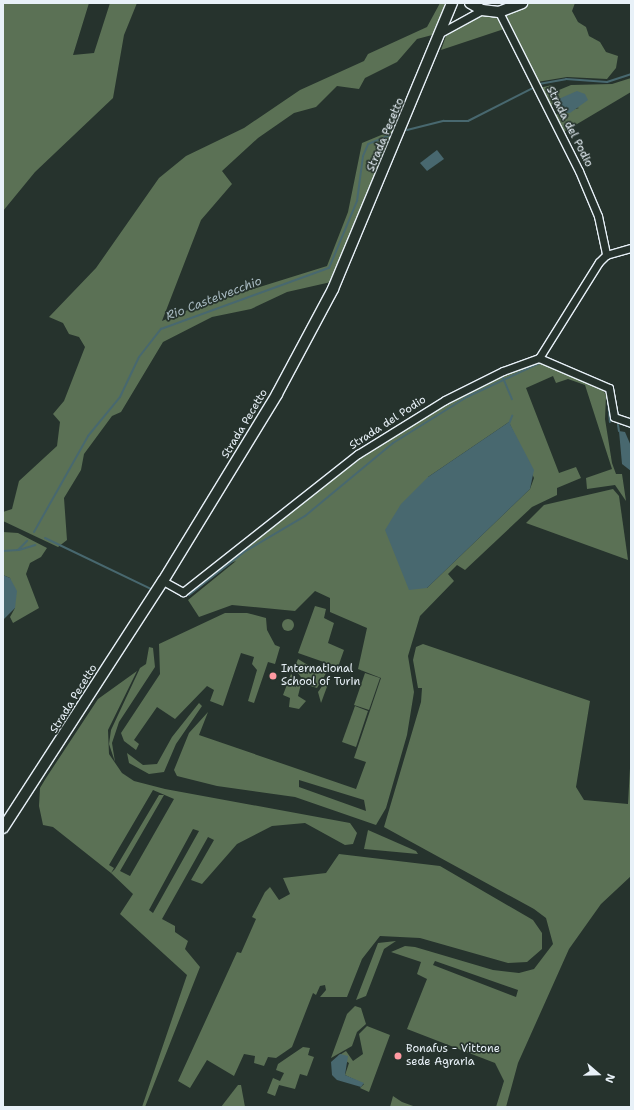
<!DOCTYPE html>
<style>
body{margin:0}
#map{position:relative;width:634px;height:1110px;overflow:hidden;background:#26332d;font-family:"Shantell Sans",sans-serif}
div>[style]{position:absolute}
.green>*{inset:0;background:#5b7155}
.round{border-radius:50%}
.water>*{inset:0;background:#48686f}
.stream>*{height:2px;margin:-1px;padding:0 1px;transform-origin:1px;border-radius:1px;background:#48686f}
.roads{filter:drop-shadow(1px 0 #e8f1f8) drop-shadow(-1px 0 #e8f1f8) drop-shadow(0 1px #e8f1f8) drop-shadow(0 -1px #e8f1f8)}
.street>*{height:7px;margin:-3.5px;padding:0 3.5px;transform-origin:3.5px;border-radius:3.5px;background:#26332d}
.secondary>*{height:10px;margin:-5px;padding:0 5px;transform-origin:5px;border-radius:5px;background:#26332d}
.dots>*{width:11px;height:11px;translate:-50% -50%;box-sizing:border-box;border:2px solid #26332d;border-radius:50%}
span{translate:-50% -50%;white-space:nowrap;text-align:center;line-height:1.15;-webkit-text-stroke:3.5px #26332d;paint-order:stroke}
.street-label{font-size:11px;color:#e8f1f8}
.poi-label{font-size:11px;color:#e8f1f8}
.left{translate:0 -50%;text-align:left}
.water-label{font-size:12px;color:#a8bac1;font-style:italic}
.frame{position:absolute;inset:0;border:4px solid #e8f1f8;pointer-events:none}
.north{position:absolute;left:578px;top:1054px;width:40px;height:40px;-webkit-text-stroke:3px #26332d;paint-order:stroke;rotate:110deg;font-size:11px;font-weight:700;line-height:16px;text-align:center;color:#e8f1f8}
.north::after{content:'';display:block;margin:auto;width:14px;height:18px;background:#e8f1f8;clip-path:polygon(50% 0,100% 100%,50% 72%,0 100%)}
</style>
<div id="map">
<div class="green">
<i style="clip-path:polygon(3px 3px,89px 3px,73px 55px,94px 53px,110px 3px,137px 3px,124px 35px,113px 98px,35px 172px,3px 211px)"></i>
<i style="clip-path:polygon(440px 3px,445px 3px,436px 34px,417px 39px,397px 62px,365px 78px,359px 89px,337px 86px,316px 107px,294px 113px,258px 138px,222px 171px,232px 184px,201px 220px,162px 321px,195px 307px,327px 266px,348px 212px,362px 143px,398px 128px,331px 282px,287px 292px,251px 309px,212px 317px,163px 342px,121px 412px,112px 416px,84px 454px,81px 470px,64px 498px,67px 540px,58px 547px,3px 521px,3px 512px,12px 509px,19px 481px,57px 446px,60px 422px,53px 414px,64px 401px,85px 347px,79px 337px,69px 334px,63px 323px,49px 317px,96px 268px,159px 178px,186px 156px,244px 128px,300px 90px,364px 61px,368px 54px,427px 27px)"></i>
<i style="clip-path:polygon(528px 3px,575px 3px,572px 11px,578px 22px,586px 27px,589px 36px,600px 42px,606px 52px,618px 56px,616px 68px,607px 79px,567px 77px,537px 82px,503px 14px)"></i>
<i style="clip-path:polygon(485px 13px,497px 14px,504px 29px,441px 50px,446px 36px)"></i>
<i style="clip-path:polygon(631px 78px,631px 92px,562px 133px,553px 115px,579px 108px,554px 101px,550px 109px,539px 88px,552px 85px,553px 90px,559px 90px,571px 85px,612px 84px)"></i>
<i style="clip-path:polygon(evenodd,537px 361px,601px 387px,606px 395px,605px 419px,612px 463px,616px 474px,622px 474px,626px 501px,615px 485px,587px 489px,586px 478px,612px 469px,585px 385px,568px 379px,556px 383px,553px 376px,526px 388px,559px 473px,576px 467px,581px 478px,557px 488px,557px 495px,532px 507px,465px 570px,457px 565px,448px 574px,454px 581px,420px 616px,408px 656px,414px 692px,407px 735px,386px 808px,376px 825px,295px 797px,217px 786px,177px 776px,174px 770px,189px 733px,208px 712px,199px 735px,356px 789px,366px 762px,354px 758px,381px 678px,358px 669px,367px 628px,330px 612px,330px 598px,315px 591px,295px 611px,232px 605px,199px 617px,188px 600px,236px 561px,219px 567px,364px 456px,459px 396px,504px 372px,537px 361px,509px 422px,534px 478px,530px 489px,427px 588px,423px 587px,428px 477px,509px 422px,537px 361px,299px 780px,364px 800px,366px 811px,299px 787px,299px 780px)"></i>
<i style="clip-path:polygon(613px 489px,619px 496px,628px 560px,526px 523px,544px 505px)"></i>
<i style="clip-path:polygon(3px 532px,18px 533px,47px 548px,41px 557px,30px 563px,26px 574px,39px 608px,13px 623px,10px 617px,15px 608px,10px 578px,3px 575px)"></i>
<i style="clip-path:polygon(315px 606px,326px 609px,324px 618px,334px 623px,328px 643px,344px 650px,338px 667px,298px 653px)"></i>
<i style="clip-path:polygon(225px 613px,247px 613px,266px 618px,267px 630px,275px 645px,280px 647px,275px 664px,268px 662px,254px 703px,248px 701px,257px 670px,252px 664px,254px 657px,241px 653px,223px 706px,210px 701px,214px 690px,207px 686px,175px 719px,157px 707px,134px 740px,139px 744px,136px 750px,124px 741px,121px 733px,160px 674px,159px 644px)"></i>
<i class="round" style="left:282px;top:619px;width:12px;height:12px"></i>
<i style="clip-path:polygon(evenodd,423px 644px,590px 701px,576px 787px,584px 800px,628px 804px,631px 750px,631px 876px,601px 904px,569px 949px,518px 1063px,506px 1107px,496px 1107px,504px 1081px,495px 1063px,407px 1029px,427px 979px,417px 974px,421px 962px,391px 952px,405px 946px,415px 947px,493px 970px,519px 973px,534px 969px,553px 944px,546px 918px,534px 909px,384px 827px,421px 702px,422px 688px,418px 688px,413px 660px,416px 647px,423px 644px,435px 961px,518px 990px,516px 997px,433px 965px,435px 961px)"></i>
<i style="clip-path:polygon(149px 647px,153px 648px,155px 667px,119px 722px,112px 743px,115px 762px,109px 744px,111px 730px,140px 668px,146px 664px)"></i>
<i style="clip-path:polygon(298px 659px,311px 667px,328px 670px,317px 688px,307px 685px,294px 668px)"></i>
<i style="clip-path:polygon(evenodd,137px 671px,108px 730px,109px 754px,122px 773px,134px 781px,165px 789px,350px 823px,357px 833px,353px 844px,345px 845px,305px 823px,272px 826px,237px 844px,202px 884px,191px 880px,214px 840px,208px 837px,162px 919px,175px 926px,175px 932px,188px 941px,185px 949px,200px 967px,145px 1107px,142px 1107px,187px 975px,120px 914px,133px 894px,111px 873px,115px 869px,159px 795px,164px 795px,120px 871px,130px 876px,174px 799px,153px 790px,109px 865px,114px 868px,111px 873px,53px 827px,43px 825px,39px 806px,40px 788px,46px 778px,98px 699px,137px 671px,193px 829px,199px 831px,153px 913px,149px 910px,193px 829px)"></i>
<i style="clip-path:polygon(365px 673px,380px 678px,369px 710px,354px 705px)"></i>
<i style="clip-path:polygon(291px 674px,301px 684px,298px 696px,306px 701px,299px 709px,289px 707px,290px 698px,283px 695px)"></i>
<i style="clip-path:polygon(330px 675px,331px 676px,321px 703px,318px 692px)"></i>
<i style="clip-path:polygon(199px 703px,202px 706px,176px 744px,164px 772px,149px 774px,129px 763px,127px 753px,143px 765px,157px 764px,172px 737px)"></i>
<i style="clip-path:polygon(355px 706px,368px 711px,356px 747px,342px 742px)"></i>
<i style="clip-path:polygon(368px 830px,416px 851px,418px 854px,364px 849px)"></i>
<i style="clip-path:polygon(339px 854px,440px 866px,533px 920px,542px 933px,542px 949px,527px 962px,508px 963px,420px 938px,380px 936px,362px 959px,347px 997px,320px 997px,326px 990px,325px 985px,320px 986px,316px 995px,313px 993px,292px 1047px,276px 1058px,268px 1057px,264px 1066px,254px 1063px,255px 1056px,244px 1054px,234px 1076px,207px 1060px,190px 1088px,178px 1081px,237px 952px,241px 953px,256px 919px,252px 917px,265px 892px,270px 887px,279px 900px,290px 894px,283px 878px,326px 873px)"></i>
<i style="clip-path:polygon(396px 941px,384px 949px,366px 996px,356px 1000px,378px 943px)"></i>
<i style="clip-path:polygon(355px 1006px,361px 1008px,366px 1024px,357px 1032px,352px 1046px,331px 1058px,347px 1014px)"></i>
<i style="clip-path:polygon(367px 1026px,390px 1035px,369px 1092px,360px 1088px,364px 1084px,345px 1075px,349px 1063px,338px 1056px,346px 1051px,353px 1061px,363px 1054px,359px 1034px)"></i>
<i style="clip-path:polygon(303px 1047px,310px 1048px,308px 1055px,314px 1057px,307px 1076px,300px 1074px,295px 1089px,279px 1085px,275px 1096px,267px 1093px,273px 1078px,280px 1081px,284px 1073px,276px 1070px,278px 1064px)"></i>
<i style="clip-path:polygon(238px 1085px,241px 1085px,245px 1107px,221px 1107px)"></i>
<i style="clip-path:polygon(393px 1096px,402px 1102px,416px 1107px,390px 1107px)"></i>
</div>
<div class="water">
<i style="clip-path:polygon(577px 91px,585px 94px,588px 100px,570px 113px,557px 112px,554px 101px)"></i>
<i style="clip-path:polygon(437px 150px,444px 159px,427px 171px,420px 163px)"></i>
<i style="clip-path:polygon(509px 422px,534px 470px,530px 489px,427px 588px,409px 590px,385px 530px,401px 504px,428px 477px)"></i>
<i style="clip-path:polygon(619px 431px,625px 432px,631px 446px,631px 471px,622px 464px)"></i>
<i style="clip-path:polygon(3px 575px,10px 578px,17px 591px,15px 608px,3px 620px)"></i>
<i style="clip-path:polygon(340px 1054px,348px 1056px,345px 1075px,364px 1083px,361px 1087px,337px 1080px,332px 1075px,331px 1062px)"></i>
</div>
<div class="stream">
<i style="left:539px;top:84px;width:27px;rotate:-10deg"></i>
<i style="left:566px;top:79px;width:41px;rotate:4.2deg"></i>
<i style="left:607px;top:82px;width:25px;rotate:-18deg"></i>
<i style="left:407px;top:130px;width:38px;rotate:-14deg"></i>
<i style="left:444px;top:121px;width:24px"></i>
<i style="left:468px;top:121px;width:73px;rotate:-26.9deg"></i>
<i style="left:503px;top:378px;width:23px;rotate:67deg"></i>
<i style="left:608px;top:400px;width:22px;rotate:85deg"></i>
<i style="left:509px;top:424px;width:9px;rotate:-69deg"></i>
<i style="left:618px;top:425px;width:6px;rotate:81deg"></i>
<i style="left:34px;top:532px;width:110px;rotate:-60.6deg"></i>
<i style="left:88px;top:436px;width:50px;rotate:-50.6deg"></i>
<i style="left:120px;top:397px;width:44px;rotate:-64.6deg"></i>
<i style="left:139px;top:357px;width:36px;rotate:-52deg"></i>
<i style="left:161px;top:329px;width:179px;rotate:-20deg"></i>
<i style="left:329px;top:268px;width:73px;rotate:-67.3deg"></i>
<i style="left:357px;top:201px;width:45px;rotate:-82.4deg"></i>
<i style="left:363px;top:156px;width:13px;rotate:-67deg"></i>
<i style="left:368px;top:144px;width:27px;rotate:-22deg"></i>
<i style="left:45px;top:538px;width:118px;rotate:25.7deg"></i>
<i style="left:19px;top:550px;width:17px;rotate:-17deg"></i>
<i style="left:3px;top:551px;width:15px;rotate:-4deg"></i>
<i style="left:18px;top:550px;width:13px;rotate:-45deg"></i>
<i style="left:189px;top:595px;width:70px;rotate:-38deg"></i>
<i style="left:244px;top:552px;width:71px;rotate:-30.5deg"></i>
<i style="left:305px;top:516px;width:114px;rotate:-39.7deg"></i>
<i style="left:393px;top:443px;width:87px;rotate:-31.9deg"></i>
<i style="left:467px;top:397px;width:83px;rotate:-25deg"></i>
</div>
<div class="roads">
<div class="street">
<i style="left:499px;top:12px;width:178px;rotate:63.3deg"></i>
<i style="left:579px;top:171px;width:49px;rotate:67.1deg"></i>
<i style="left:598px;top:216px;width:40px;rotate:78deg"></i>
<i style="left:442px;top:32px;width:46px;rotate:-28.8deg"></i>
<i style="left:539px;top:358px;width:76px;rotate:23.2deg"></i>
<i style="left:609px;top:388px;width:29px;rotate:80deg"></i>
<i style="left:614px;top:417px;width:18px;rotate:19deg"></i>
<i style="left:163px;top:581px;width:23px;rotate:29deg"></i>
<i style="left:183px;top:592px;width:223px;rotate:-38.3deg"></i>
<i style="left:358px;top:454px;width:102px;rotate:-31.8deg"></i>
<i style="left:445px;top:400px;width:65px;rotate:-26.6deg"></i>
<i style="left:503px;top:371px;width:38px;rotate:-20deg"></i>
<i style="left:539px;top:358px;width:113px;rotate:-58deg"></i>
<i style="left:599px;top:262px;width:10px;rotate:-45deg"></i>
<i style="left:606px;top:255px;width:26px;rotate:-16deg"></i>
</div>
<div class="secondary">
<i style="left:470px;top:3px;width:14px;rotate:30deg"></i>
<i style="left:482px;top:10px;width:17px;rotate:7deg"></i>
<i style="left:499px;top:12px;width:25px;rotate:-21deg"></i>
<i style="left:3px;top:828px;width:294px;rotate:-57.1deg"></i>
<i style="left:163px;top:581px;width:219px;rotate:-58.6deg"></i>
<i style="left:277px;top:394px;width:119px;rotate:-61.9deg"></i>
<i style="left:333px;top:289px;width:310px;rotate:-67.4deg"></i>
</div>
</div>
<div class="dots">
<i style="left:273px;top:676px;background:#ff9aa2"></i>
<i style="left:398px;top:1056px;background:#ff9aa2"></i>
</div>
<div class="street-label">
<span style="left:569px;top:127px;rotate:63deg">Strada del Podio</span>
<span style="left:386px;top:135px;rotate:-67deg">Strada Pecetto</span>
<span style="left:388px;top:423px;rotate:-33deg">Strada del Podio</span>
<span style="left:245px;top:424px;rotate:-59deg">Strada Pecetto</span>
<span style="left:74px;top:699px;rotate:-58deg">Strada Pecetto</span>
</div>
<div class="poi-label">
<span class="left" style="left:281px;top:676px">International<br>School of Turin</span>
<span class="left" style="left:406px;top:1056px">Bonafus - Vittone<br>sede Agraria</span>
</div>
<div class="water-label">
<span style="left:214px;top:299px;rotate:-21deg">Rio Castelvecchio</span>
</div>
<div class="frame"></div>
<div class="north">N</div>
</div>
